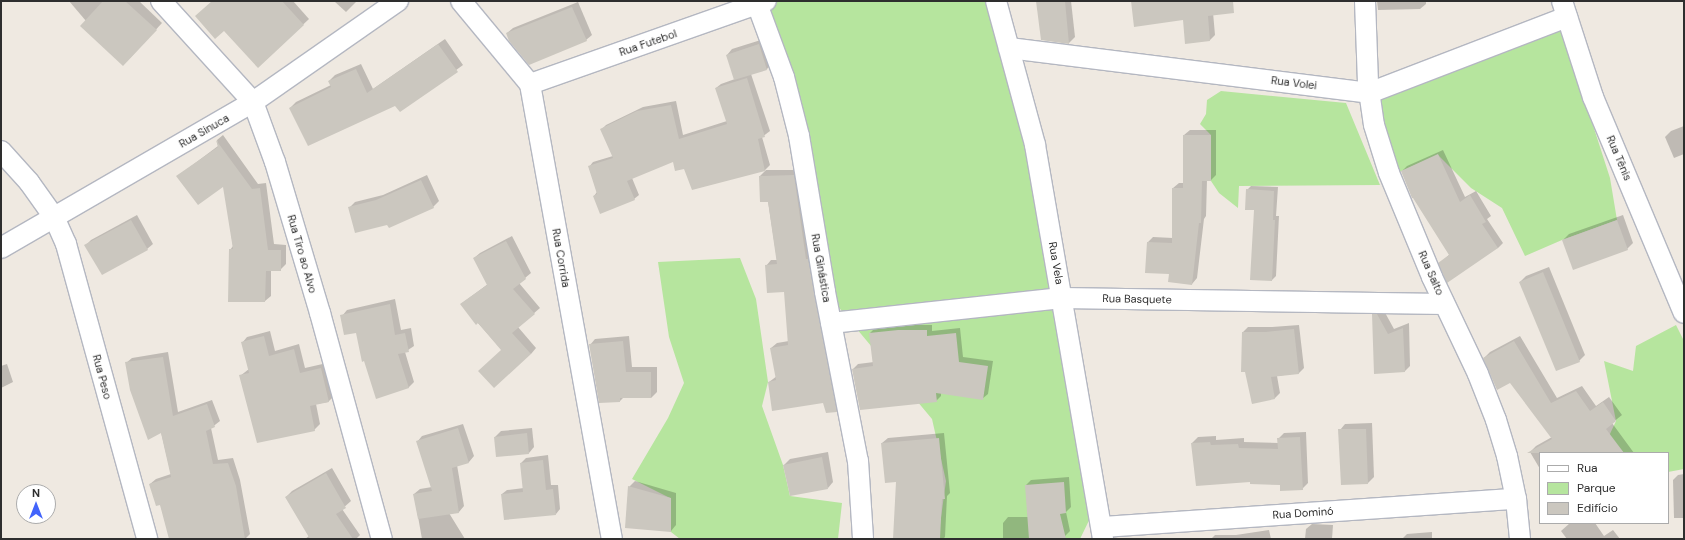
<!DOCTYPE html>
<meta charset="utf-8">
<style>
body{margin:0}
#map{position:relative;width:1685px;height:540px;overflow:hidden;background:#efe9e1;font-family:"DM Sans",sans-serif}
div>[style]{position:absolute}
.green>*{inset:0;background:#b6e59e}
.shadow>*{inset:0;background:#0003}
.building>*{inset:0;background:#cbc7bf}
.roads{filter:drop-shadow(1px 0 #b4b7c1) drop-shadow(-1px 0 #b4b7c1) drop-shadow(0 1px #b4b7c1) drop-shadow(0 -1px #b4b7c1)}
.street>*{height:20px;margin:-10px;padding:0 10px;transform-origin:10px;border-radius:10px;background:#fff}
span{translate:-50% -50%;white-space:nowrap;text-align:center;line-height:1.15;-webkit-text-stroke:3px #fff;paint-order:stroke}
.street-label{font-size:11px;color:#2e2e2e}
.frame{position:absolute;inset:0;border:2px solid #2e2e2e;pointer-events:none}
.legend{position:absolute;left:1539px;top:452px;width:130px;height:72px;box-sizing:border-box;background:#fff;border:1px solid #ababab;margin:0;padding:5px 7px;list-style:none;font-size:12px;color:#2e2e2e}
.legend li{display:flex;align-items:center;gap:8px;height:20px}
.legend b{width:20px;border:1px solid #ababab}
.north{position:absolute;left:16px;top:484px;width:40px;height:40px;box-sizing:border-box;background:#fff;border:1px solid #ababab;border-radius:50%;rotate:0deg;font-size:11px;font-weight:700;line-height:16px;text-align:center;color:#2e2e2e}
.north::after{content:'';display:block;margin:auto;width:14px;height:18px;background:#4264fb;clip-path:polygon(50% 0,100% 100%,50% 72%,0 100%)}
</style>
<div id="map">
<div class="green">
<i style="clip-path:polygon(767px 1px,996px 1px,1098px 502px,1080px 539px,938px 539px,946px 481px,932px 419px,836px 304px)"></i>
<i style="clip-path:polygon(1561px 26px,1610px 178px,1617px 220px,1562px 240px,1525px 256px,1502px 208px,1471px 188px,1438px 155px,1397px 173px,1376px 99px)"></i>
<i style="clip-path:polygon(1221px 91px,1346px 103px,1380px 185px,1239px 186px,1238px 208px,1219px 193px,1211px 181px,1211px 135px,1200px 124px,1206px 114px,1207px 100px)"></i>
<i style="clip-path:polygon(740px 258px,756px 299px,768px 382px,762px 406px,783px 465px,790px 496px,842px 503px,838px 539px,680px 539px,671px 532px,670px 498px,632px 479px,668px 418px,684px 383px,669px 337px,658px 262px)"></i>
<i style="clip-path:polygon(1676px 325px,1684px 341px,1684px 469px,1668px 472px,1668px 453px,1624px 453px,1609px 436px,1616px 421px,1604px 361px,1633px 371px,1636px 346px)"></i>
</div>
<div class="shadow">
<i style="clip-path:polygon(69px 1px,139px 1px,162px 23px,130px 58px,86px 21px)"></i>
<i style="clip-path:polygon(213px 1px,293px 1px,309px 19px,258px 67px)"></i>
<i style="clip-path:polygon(334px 1px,357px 1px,346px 12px)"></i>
<i style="clip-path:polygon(1037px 1px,1071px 1px,1075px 37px,1069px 43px,1042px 39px)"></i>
<i style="clip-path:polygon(1148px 1px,1212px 1px,1215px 35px,1210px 40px,1186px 42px,1184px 19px)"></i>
<i style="clip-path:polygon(1377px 1px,1426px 1px,1426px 4px,1420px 9px,1378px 10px)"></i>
<i style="clip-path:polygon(578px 2px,592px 35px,586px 40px,507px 33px,513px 28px)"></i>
<i style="clip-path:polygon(445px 39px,463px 65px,400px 111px,396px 104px,290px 108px,296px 102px,331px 85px,329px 81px,335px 75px,361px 64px,373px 89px)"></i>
<i style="clip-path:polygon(764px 39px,772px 63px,767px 69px,751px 74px,770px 131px,762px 137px,770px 165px,765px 170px,693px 189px,685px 168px,673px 161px,632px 178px,639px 195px,634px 199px,594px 196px,597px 192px,589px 167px,593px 162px,613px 156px,602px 129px,606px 125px,643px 107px,676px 101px,683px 135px,727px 121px,716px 88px,721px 84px,735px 79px,727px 55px,732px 49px)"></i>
<i style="clip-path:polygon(1684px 126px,1684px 154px,1674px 158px,1665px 137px,1671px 131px)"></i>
<i style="clip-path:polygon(1190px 130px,1216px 130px,1216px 175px,1211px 180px,1207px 180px,1206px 216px,1204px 219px,1197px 278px,1192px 284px,1170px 273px,1148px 242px,1153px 237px,1173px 238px,1173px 188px,1179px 183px,1184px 183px,1184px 135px)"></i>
<i style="clip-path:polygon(223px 135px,258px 184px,266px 183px,274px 244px,286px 245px,286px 264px,280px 270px,271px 270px,271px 296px,265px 301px,230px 250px,233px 246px,224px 186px,178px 176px,218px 146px,217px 140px)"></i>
<i style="clip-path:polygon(1443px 150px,1465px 197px,1476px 191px,1491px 216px,1487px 219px,1503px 243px,1498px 248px,1440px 263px,1450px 254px,1402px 171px,1407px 166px)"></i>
<i style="clip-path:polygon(766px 170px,799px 170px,842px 406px,836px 411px,824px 402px,769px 382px,777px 376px,771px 348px,777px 343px,789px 341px,785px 291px,766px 266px,771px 260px,777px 260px,768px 201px,760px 176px)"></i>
<i style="clip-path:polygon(427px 175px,439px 201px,433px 207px,388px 224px,349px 208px,355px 202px,383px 195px)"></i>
<i style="clip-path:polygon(1251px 186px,1278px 187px,1276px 216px,1279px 216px,1276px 276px,1272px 280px,1255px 209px,1247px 190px)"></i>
<i style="clip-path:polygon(137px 215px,153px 244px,147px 249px,86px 245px,91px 240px)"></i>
<i style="clip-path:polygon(1623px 215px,1633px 243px,1627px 249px,1563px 240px,1569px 234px)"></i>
<i style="clip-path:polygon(512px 236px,531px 273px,519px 283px,540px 308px,518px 327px,536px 348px,531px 354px,502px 350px,461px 304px,488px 284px,474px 258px,480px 253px)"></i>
<i style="clip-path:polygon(1549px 267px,1585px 355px,1579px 361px,1520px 282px,1526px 276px)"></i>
<i style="clip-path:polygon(395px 299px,401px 330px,411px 328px,414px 346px,405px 352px,414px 382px,408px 388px,342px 316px,347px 310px)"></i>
<i style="clip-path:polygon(1379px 309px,1383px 309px,1394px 329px,1409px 323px,1410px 366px,1404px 372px,1373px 315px)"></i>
<i style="clip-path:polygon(903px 325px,932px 325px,932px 331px,960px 328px,963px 357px,993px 361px,988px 394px,982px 399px,941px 393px,941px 396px,936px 401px,853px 369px,858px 364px,874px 362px,870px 333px,875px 328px)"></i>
<i style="clip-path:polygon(1299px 325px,1304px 368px,1299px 373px,1277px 376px,1280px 393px,1275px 398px,1252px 403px,1243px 332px,1248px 327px,1272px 327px)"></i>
<i style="clip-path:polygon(270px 331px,275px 351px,299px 344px,305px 368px,327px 363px,334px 396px,328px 402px,316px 404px,320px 424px,314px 430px,240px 376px,249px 369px,242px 343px,247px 337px)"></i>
<i style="clip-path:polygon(629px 336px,632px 367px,657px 367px,657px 392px,651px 398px,623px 398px,620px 401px,590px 345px,595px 339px)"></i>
<i style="clip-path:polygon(1520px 336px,1557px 398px,1582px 386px,1596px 406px,1609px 397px,1622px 415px,1612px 423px,1634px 453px,1540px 453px,1540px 469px,1530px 452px,1536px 446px,1552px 437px,1511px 381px,1484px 358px,1490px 352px)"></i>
<i style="clip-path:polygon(168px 352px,178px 412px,212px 400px,220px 421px,211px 428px,218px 460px,233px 458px,240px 480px,250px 534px,245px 539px,170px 539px,160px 503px,150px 484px,156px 479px,171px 474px,161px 432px,126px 363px,132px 358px)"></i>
<i style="clip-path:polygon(7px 364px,13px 382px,1px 388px,1px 366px)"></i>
<i style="clip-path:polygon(1372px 423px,1374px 477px,1368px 483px,1342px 484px,1340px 430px,1345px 424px)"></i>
<i style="clip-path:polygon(463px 424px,474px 456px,469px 462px,457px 465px,464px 506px,459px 512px,449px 513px,465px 539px,422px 539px,414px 494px,420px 489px,432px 487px,417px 442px,422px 436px)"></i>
<i style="clip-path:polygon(532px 428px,534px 447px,529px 453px,495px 437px,501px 431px)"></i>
<i style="clip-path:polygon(1306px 432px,1308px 483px,1302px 489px,1281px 484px,1251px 481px,1192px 443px,1198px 437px,1216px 436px,1216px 440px,1244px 438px,1244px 442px,1279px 443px,1279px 438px,1284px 433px)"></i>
<i style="clip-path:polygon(944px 433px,950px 493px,947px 496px,945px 537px,943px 539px,894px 539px,897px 481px,882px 443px,888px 438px)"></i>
<i style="clip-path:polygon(828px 452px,833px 482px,828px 488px,784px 465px,790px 459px)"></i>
<i style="clip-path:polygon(548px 455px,551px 485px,558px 485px,560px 509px,556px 514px,502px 494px,507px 490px,524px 488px,521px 463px,526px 458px)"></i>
<i style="clip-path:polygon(332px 468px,351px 501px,342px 509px,360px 535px,356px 539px,305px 539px,309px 536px,286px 497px,292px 491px)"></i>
<i style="clip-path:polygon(1684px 474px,1684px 518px,1674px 518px,1673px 480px,1678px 475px)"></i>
<i style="clip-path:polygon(1069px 477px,1071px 507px,1066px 512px,1070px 531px,1065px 536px,1053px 539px,1003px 539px,1003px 523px,1008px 517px,1028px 517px,1026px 485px,1031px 480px)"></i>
<i style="clip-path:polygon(635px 481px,676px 493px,676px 525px,671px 531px,629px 487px)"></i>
<i style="clip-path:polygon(1570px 523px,1595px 523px,1604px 536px,1613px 530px,1620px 539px,1567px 539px,1561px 531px)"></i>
<i style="clip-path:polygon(1312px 524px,1333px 525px,1332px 539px,1305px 539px,1306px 529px)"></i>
<i style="clip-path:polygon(1269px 530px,1271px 539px,1211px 539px,1215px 535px,1236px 535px)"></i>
<i style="clip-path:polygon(1432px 532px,1432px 539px,1402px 539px,1407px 534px)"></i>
</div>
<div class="building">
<i style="clip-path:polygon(103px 1px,125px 1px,157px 30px,123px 66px,80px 26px)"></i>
<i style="clip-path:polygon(212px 1px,282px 1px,304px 25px,258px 68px,224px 31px,215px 39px,195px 16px)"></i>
<i style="clip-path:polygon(1036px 1px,1065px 1px,1069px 44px,1041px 40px)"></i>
<i style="clip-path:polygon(1131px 1px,1233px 1px,1234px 13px,1208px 16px,1210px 41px,1185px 44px,1183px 20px,1134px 27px)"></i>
<i style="clip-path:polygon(572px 7px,587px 41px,529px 65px,509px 41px,506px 33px)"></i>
<i style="clip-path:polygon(438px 44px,458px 72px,400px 112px,395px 106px,308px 146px,289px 108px,331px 87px,328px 81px,356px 69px,367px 93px)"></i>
<i style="clip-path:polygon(759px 44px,767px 70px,734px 80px,726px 55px)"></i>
<i style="clip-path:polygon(747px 78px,765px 137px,758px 139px,765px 171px,692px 190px,684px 169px,675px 171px,673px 162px,627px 181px,635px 200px,600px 214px,593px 196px,597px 194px,588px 166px,613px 158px,600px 129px,637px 111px,671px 105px,679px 139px,727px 124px,715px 88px)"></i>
<i style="clip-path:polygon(1183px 135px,1211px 135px,1211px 181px,1202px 181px,1201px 223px,1199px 223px,1192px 285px,1168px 282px,1169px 274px,1145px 273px,1147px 242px,1172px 243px,1172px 188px,1183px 188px)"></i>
<i style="clip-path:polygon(216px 140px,252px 189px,260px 188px,268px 250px,281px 250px,281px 271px,266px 271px,265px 302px,228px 302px,229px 249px,233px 249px,223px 187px,198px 205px,176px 176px,218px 147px)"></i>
<i style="clip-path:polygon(1438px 154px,1460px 202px,1470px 195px,1486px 222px,1482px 224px,1498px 248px,1447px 283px,1438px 263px,1449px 255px,1413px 198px,1412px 198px,1401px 171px)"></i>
<i style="clip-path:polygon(794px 175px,806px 259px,808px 259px,837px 412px,826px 413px,823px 403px,772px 411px,768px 382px,776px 380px,770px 348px,788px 345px,784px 292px,767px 293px,765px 265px,777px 264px,768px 202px,760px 202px,759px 176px)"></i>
<i style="clip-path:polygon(421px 180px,434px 208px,389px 228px,387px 225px,355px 233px,348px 207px,376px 200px)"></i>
<i style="clip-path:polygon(1246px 189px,1274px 191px,1273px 220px,1275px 220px,1272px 281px,1250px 280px,1254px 210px,1245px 210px)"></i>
<i style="clip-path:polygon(131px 220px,148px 250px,102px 275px,84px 245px)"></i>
<i style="clip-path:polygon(1617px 220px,1628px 250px,1573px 270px,1562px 240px)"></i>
<i style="clip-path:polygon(506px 241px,526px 279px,513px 289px,535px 314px,512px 333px,531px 354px,494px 388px,478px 371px,501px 350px,478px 323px,476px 325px,460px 304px,487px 285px,473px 258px)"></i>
<i style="clip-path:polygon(1543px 272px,1580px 362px,1556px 371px,1519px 282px)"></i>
<i style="clip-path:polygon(390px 304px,395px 335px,405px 333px,409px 352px,398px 354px,409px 388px,376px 399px,364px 361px,362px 362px,356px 333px,344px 335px,340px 315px)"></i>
<i style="clip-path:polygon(1372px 314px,1377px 314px,1388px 334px,1403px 328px,1405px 372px,1374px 374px)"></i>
<i style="clip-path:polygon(1294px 329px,1299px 374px,1271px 377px,1275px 399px,1252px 404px,1245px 372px,1241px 372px,1242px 332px,1266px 332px)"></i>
<i style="clip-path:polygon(898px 330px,927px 330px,927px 336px,956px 333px,959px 362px,988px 366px,983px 400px,936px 393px,937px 402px,860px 410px,852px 369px,873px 366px,869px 333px)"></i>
<i style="clip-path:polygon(264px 336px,269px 356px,294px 349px,300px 373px,321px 368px,329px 402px,310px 406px,315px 431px,257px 443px,239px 375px,249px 373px,241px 342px)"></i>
<i style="clip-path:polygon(623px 341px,626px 372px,651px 372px,651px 398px,620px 398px,620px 402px,599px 403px,589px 344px)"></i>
<i style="clip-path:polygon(1514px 341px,1551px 403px,1576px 391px,1590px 411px,1603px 402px,1616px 421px,1606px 429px,1624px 453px,1527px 453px,1552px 439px,1510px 383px,1497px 390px,1483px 358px)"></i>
<i style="clip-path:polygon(163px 357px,173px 416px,207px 404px,215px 427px,206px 431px,213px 464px,228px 463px,236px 486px,245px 539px,169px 539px,160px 505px,156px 506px,149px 484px,171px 477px,161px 433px,148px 440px,130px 390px,125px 362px)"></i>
<i style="clip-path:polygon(458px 428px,469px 463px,452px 468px,459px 513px,418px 519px,413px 494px,432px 491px,416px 441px)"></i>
<i style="clip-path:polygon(1338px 429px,1366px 429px,1368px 484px,1341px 485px)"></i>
<i style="clip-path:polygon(527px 433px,529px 454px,496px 457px,494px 437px)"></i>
<i style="clip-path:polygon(1300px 437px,1303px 490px,1280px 491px,1280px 485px,1250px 484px,1250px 482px,1196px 486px,1191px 443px,1210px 442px,1211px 445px,1238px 444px,1239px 448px,1278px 449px,1277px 438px)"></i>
<i style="clip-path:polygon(939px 438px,945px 499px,942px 499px,940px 539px,893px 539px,896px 482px,885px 483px,881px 443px)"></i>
<i style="clip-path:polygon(822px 457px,828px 489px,790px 496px,783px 465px)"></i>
<i style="clip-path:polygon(543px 460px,546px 490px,553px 489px,556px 515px,504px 520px,501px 494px,523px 492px,520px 463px)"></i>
<i style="clip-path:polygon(326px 473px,346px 508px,336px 514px,353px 539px,310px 539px,285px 497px)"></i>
<i style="clip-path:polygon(1064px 482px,1066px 513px,1060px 514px,1066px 539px,1029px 539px,1025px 485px)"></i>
<i style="clip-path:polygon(628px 486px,671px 498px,671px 532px,625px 528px)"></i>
</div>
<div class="roads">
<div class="street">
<i style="left:161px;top:1px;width:137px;rotate:47.7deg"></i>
<i style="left:253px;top:102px;width:64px;rotate:69.9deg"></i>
<i style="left:275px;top:162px;width:158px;rotate:73.4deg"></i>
<i style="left:320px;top:313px;width:234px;rotate:74.7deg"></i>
<i style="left:461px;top:1px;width:108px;rotate:50.3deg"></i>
<i style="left:530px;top:84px;width:462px;rotate:79.8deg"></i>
<i style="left:756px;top:1px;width:81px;rotate:69.8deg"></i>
<i style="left:784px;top:77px;width:61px;rotate:75.7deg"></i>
<i style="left:799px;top:136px;width:158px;rotate:80.5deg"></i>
<i style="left:825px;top:292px;width:172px;rotate:79deg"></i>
<i style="left:858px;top:461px;width:78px;rotate:86.3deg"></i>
<i style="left:996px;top:1px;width:149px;rotate:74.8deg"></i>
<i style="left:1035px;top:145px;width:400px;rotate:80.2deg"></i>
<i style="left:1365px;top:1px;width:83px;rotate:87.9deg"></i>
<i style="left:1368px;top:84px;width:41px;rotate:81.7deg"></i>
<i style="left:1374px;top:125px;width:50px;rotate:72.6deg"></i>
<i style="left:1389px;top:173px;width:113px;rotate:67.5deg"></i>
<i style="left:1432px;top:277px;width:107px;rotate:64.6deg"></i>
<i style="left:1478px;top:374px;width:49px;rotate:68.6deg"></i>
<i style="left:1496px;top:420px;width:38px;rotate:73deg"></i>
<i style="left:1507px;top:456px;width:44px;rotate:78.2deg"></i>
<i style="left:1516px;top:499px;width:40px;rotate:84.3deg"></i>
<i style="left:1562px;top:1px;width:101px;rotate:72.1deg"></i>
<i style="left:1593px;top:97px;width:234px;rotate:67.2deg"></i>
<i style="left:1009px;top:48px;width:363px;rotate:7.1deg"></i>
<i style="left:1369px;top:93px;width:212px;rotate:-21deg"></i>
<i style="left:530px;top:84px;width:250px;rotate:-19.4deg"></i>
<i style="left:1px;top:151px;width:42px;rotate:47.9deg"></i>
<i style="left:29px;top:182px;width:43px;rotate:54.5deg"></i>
<i style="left:54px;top:217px;width:30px;rotate:66deg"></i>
<i style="left:66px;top:244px;width:306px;rotate:74.6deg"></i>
<i style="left:1px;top:248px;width:291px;rotate:-30.1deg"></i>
<i style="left:253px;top:102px;width:177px;rotate:-34.9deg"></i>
<i style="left:831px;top:323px;width:232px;rotate:-6.2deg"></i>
<i style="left:1062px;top:298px;width:382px;rotate:0.9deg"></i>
<i style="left:1102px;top:527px;width:415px;rotate:-3.9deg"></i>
</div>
</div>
<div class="street-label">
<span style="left:648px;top:43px;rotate:-19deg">Rua Futebol</span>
<span style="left:1294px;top:83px;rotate:7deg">Rua Volei</span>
<span style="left:204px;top:131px;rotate:-30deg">Rua Sinuca</span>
<span style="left:1619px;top:158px;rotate:67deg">Rua Tênis</span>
<span style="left:302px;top:254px;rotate:74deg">Rua Tiro ao Alvo</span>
<span style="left:561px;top:258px;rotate:80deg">Rua Corrida</span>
<span style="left:1056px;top:263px;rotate:80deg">Rua Vela</span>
<span style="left:821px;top:268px;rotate:80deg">Rua Ginástica</span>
<span style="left:1431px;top:273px;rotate:66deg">Rua Salto</span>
<span style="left:1137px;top:299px;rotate:1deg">Rua Basquete</span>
<span style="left:102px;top:377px;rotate:75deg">Rua Peso</span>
<span style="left:1303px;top:513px;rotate:-4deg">Rua Dominó</span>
</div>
<div class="frame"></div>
<ul class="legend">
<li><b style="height:5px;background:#fff"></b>Rua</li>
<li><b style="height:11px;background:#b6e59e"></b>Parque</li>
<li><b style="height:11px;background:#cbc7bf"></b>Edifício</li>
</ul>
<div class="north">N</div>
</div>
